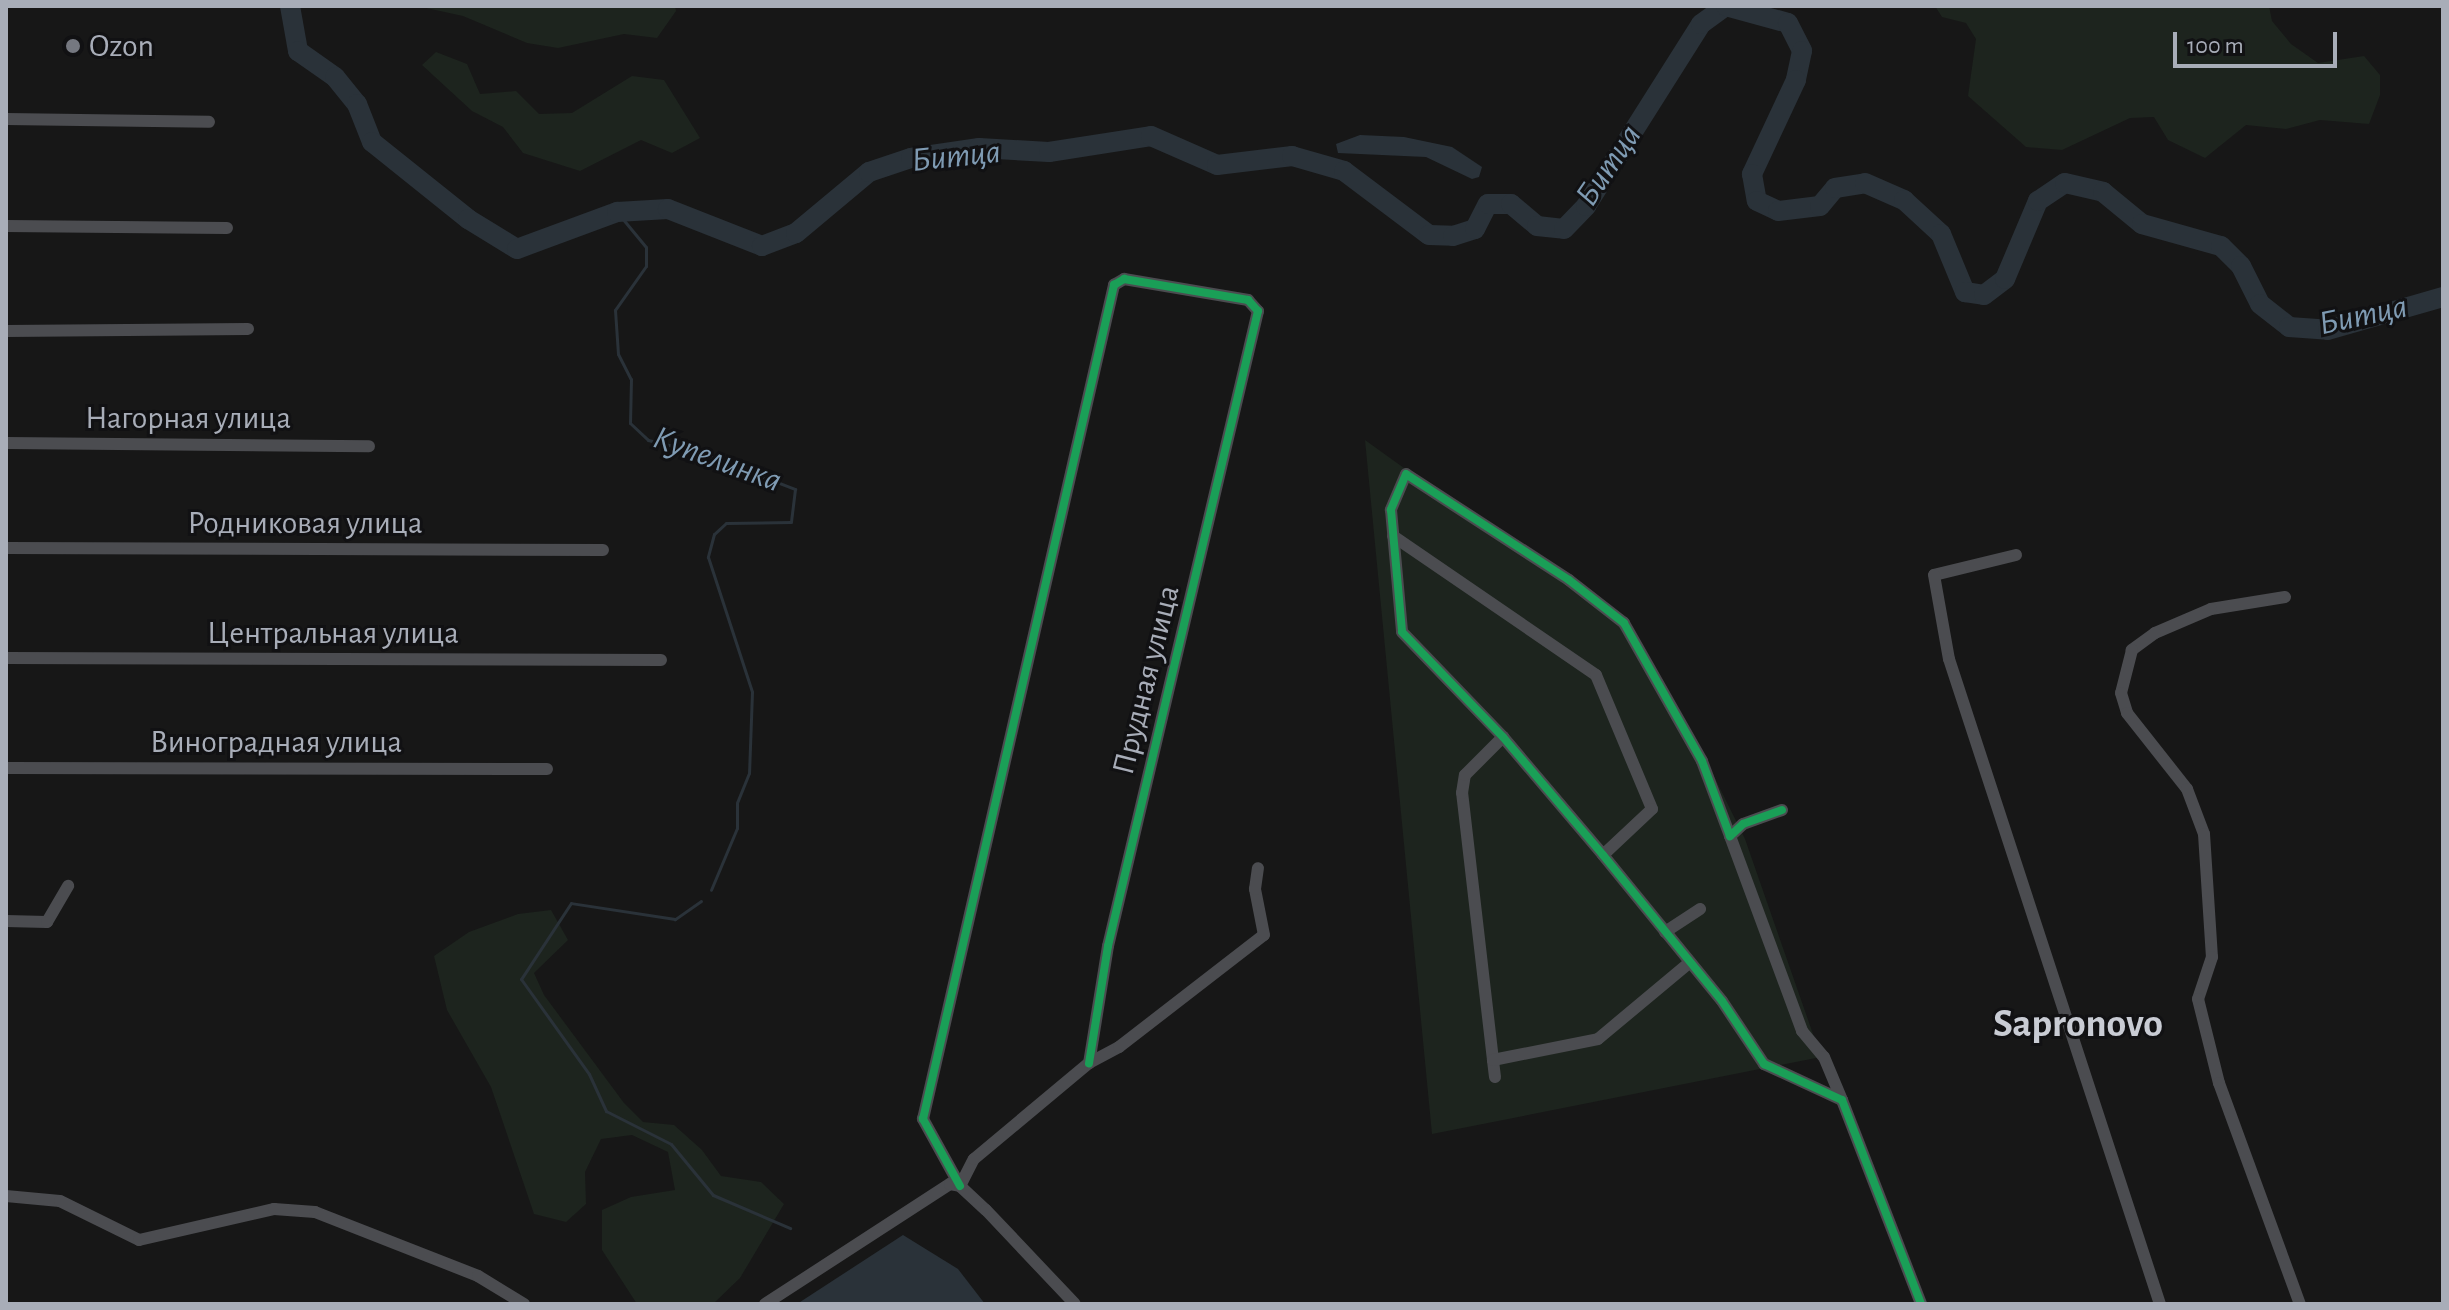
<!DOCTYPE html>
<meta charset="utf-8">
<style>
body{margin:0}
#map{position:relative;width:2449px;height:1310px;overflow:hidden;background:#171717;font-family:"Alegreya Sans",sans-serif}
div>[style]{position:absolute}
.green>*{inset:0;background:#1d241e}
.water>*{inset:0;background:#2a3239}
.stream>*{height:3px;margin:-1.5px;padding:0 1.5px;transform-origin:1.5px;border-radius:1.5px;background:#2a3239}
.river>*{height:20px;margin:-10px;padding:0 10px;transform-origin:10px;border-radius:10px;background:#2a3239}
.minor>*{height:12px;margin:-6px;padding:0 6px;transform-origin:6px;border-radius:6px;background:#4b4c50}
.cycleway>*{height:8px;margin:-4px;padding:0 4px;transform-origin:4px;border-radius:4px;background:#1a9f57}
.dots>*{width:22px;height:22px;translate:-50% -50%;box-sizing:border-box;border:4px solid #111113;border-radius:50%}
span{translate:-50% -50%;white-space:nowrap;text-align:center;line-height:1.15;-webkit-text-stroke:6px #111113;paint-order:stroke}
.poi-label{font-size:32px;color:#a8adb8}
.left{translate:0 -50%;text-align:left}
.street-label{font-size:32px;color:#a8adb8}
.water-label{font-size:34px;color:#7f9bb3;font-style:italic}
.district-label{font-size:40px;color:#c9ccd4;font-weight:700}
.frame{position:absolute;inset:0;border:8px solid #a8adb8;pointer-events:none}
.scale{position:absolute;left:2173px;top:32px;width:164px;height:36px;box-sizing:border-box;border:4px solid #a8adb8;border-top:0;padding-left:10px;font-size:24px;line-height:28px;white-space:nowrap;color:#a8adb8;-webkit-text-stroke:6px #111113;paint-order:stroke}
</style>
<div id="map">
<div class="green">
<i style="clip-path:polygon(417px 6px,675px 6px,676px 11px,657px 38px,624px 34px,558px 48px,527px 43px,463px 16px)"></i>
<i style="clip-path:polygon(1935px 6px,2269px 6px,2272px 21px,2291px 44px,2318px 63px,2364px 56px,2380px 75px,2380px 95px,2369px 124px,2320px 120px,2286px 129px,2246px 125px,2205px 158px,2168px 140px,2154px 117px,2130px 118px,2062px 150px,2026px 147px,1968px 96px,1976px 39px,1966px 23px,1942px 17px)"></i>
<i style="clip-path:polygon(436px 52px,467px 64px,480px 94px,516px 91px,539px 114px,572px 113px,632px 76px,664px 80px,700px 138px,672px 153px,641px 140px,580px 171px,523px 153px,503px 127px,472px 111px,422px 65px)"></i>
<i style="clip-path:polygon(1365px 440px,1621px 624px,1700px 748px,1745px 839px,1821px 1057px,1432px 1134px)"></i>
<i style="clip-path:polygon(551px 910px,568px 940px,534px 973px,544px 995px,624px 1103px,643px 1122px,674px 1125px,702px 1150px,721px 1176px,761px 1182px,784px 1204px,740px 1278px,713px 1304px,637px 1304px,602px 1250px,602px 1210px,631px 1197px,675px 1190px,668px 1152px,632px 1135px,601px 1139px,585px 1172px,586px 1204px,566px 1222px,534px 1214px,491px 1087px,447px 1010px,434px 956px,469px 932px,518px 914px)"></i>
</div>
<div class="water">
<i style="clip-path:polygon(1360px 135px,1404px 137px,1452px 147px,1482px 167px,1479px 177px,1472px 179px,1426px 157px,1338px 153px,1336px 144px)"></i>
<i style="clip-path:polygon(903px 1235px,958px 1269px,985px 1304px,797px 1304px)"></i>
</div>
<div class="stream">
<i style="left:617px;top:212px;width:45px;rotate:50.4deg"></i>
<i style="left:646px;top:247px;width:19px;rotate:90deg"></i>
<i style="left:646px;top:266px;width:54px;rotate:125.2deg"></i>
<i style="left:615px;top:310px;width:44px;rotate:86.1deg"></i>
<i style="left:618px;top:354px;width:28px;rotate:63deg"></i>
<i style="left:631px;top:379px;width:44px;rotate:91.3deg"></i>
<i style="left:630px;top:423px;width:25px;rotate:43deg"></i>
<i style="left:648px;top:440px;width:56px;rotate:13.5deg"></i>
<i style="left:702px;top:453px;width:100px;rotate:21.2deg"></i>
<i style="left:795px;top:489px;width:33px;rotate:97deg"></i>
<i style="left:791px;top:522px;width:65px;rotate:179.1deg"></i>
<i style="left:726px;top:523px;width:16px;rotate:137deg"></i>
<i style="left:714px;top:534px;width:24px;rotate:105deg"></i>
<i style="left:708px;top:557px;width:142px;rotate:71.9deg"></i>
<i style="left:752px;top:692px;width:81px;rotate:92.1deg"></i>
<i style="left:749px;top:773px;width:32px;rotate:112deg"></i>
<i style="left:737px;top:803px;width:25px;rotate:90deg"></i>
<i style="left:737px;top:828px;width:67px;rotate:112.8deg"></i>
<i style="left:701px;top:901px;width:32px;rotate:145deg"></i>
<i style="left:675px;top:919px;width:105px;rotate:-171.3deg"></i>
<i style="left:571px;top:903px;width:91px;rotate:123.3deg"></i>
<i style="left:521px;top:979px;width:117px;rotate:54.4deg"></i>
<i style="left:589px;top:1074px;width:41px;rotate:65.3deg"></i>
<i style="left:606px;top:1111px;width:73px;rotate:26.9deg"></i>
<i style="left:671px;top:1144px;width:66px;rotate:50.5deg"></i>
<i style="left:713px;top:1195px;width:84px;rotate:23.2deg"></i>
</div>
<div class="river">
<i style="left:290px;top:6px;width:46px;rotate:79.9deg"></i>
<i style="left:298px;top:51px;width:45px;rotate:35.1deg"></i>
<i style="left:335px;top:77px;width:35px;rotate:51deg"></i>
<i style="left:357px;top:104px;width:41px;rotate:68.5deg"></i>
<i style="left:372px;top:142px;width:123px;rotate:38.7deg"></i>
<i style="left:468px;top:219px;width:57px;rotate:31.5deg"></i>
<i style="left:517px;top:249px;width:107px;rotate:-20.3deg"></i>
<i style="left:617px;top:212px;width:51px;rotate:-3.4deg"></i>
<i style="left:668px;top:209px;width:101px;rotate:21.5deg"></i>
<i style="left:762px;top:246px;width:36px;rotate:-21deg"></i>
<i style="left:796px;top:233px;width:95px;rotate:-39.9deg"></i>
<i style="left:869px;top:172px;width:44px;rotate:-18.4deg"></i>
<i style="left:911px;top:158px;width:69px;rotate:-8.4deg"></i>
<i style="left:979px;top:148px;width:70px;rotate:3.3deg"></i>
<i style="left:1049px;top:152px;width:103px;rotate:-8.9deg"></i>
<i style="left:1151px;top:136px;width:72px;rotate:23.7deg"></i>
<i style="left:1217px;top:165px;width:76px;rotate:-6.8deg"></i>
<i style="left:1292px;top:156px;width:54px;rotate:16.1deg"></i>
<i style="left:1344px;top:171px;width:106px;rotate:37deg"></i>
<i style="left:1429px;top:235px;width:24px;rotate:2deg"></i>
<i style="left:1453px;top:236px;width:23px;rotate:-18deg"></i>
<i style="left:1475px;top:229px;width:28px;rotate:-63deg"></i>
<i style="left:1488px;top:204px;width:23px"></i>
<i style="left:1511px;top:204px;width:34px;rotate:40deg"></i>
<i style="left:1537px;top:226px;width:27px;rotate:6deg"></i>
<i style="left:1564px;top:229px;width:32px;rotate:-46deg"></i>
<i style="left:1586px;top:206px;width:215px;rotate:-57.7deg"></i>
<i style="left:1701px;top:24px;width:31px;rotate:-36deg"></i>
<i style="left:1726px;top:6px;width:64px;rotate:15.3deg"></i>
<i style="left:1788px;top:23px;width:31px;rotate:63deg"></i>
<i style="left:1802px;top:51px;width:30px;rotate:102deg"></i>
<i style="left:1796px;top:80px;width:104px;rotate:115.1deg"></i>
<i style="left:1752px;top:174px;width:27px;rotate:80deg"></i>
<i style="left:1757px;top:201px;width:23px;rotate:25deg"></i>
<i style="left:1778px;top:211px;width:42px;rotate:-6.8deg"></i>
<i style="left:1820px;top:206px;width:23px;rotate:-50deg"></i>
<i style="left:1835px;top:188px;width:30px;rotate:-9deg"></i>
<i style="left:1865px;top:183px;width:43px;rotate:23.6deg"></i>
<i style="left:1904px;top:200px;width:50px;rotate:42.6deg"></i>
<i style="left:1941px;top:234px;width:63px;rotate:67.5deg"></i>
<i style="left:1965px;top:292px;width:19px;rotate:9deg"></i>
<i style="left:1984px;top:295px;width:26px;rotate:-37deg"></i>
<i style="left:2005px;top:279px;width:85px;rotate:-67.1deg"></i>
<i style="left:2038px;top:201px;width:32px;rotate:-34deg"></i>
<i style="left:2065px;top:183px;width:39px;rotate:13deg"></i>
<i style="left:2103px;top:192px;width:50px;rotate:39.4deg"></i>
<i style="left:2142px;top:224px;width:82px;rotate:15.6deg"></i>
<i style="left:2221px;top:246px;width:28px;rotate:45deg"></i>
<i style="left:2241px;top:266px;width:42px;rotate:63.4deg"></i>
<i style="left:2260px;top:304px;width:37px;rotate:38deg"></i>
<i style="left:2289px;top:327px;width:39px;rotate:4deg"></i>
<i style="left:2328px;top:330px;width:120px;rotate:-16deg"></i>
</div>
<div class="minor">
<i style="left:6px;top:119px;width:203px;rotate:0.8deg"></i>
<i style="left:6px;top:226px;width:221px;rotate:0.5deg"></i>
<i style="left:6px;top:331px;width:242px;rotate:-0.5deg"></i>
<i style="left:6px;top:443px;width:363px;rotate:0.5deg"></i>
<i style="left:1393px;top:536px;width:246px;rotate:34.4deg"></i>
<i style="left:1596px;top:675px;width:145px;rotate:67.3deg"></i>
<i style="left:1652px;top:809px;width:67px;rotate:136.8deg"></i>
<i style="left:6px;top:548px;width:597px;rotate:0.19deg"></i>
<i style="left:2016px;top:555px;width:84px;rotate:166.3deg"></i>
<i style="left:1934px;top:575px;width:85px;rotate:79.9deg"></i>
<i style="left:1949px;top:659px;width:679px;rotate:71.89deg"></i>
<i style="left:2285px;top:597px;width:75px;rotate:170.8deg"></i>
<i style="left:2211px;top:609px;width:61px;rotate:156.8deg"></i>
<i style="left:2155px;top:633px;width:29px;rotate:144deg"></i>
<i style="left:2132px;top:650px;width:44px;rotate:104.3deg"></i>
<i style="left:2121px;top:693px;width:21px;rotate:73deg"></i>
<i style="left:2127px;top:713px;width:97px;rotate:51.7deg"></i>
<i style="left:2187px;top:789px;width:48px;rotate:69.3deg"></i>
<i style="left:2204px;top:834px;width:123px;rotate:86.3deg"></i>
<i style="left:2212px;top:957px;width:44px;rotate:108.4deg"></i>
<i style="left:2198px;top:999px;width:87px;rotate:76deg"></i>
<i style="left:2219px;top:1083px;width:235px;rotate:69.9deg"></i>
<i style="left:6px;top:658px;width:655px;rotate:0.17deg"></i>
<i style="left:6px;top:768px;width:541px;rotate:0.11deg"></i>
<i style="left:1782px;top:810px;width:41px;rotate:160.3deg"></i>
<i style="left:1743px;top:824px;width:18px;rotate:137deg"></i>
<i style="left:1730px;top:836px;width:80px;rotate:-110.5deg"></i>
<i style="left:1702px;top:761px;width:159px;rotate:-119.5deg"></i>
<i style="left:1624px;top:623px;width:70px;rotate:-142deg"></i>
<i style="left:1569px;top:580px;width:194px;rotate:-147deg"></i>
<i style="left:1406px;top:474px;width:39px;rotate:113deg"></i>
<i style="left:1391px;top:510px;width:122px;rotate:84.8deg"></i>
<i style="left:1402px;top:632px;width:146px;rotate:46.1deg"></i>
<i style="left:1503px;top:737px;width:155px;rotate:49.7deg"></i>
<i style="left:1603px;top:855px;width:188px;rotate:50.8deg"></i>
<i style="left:1722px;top:1001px;width:76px;rotate:56.3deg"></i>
<i style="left:1764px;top:1064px;width:86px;rotate:24.8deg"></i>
<i style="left:1842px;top:1100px;width:219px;rotate:68.8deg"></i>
<i style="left:1730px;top:836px;width:208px;rotate:69.7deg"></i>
<i style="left:1802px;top:1031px;width:34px;rotate:50deg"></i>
<i style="left:1824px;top:1057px;width:47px;rotate:67.3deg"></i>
<i style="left:6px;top:921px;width:41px;rotate:1.4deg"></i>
<i style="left:47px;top:922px;width:42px;rotate:-59.7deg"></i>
<i style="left:1665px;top:932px;width:42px;rotate:-33.3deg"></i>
<i style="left:1493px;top:1060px;width:269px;rotate:-96.6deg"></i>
<i style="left:1462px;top:793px;width:18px;rotate:-81deg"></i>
<i style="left:1465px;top:775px;width:54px;rotate:-45deg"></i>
<i style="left:1495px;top:1077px;width:17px;rotate:-97deg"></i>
<i style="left:1493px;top:1060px;width:107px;rotate:-11.3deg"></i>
<i style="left:1598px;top:1039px;width:120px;rotate:-39.9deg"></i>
<i style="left:960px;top:1186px;width:77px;rotate:-118.9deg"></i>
<i style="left:923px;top:1119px;width:856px;rotate:-77.1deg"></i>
<i style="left:1114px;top:285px;width:12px;rotate:-31deg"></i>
<i style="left:1124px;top:279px;width:126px;rotate:9.6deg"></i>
<i style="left:1248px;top:300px;width:15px;rotate:48deg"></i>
<i style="left:1258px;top:311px;width:652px;rotate:103.29deg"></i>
<i style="left:1108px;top:946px;width:119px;rotate:99.2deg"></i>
<i style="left:960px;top:1186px;width:30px;rotate:-63deg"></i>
<i style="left:974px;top:1159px;width:150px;rotate:-39.9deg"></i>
<i style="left:1089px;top:1063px;width:34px;rotate:-28deg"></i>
<i style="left:1119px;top:1047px;width:183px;rotate:-37.7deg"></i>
<i style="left:1264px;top:935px;width:47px;rotate:-101.1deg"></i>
<i style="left:1255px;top:889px;width:21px;rotate:-82deg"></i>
<i style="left:6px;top:1196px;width:54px;rotate:5.3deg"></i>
<i style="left:60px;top:1201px;width:88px;rotate:26.3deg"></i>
<i style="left:139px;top:1240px;width:139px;rotate:-12.9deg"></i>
<i style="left:274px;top:1209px;width:41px;rotate:4.2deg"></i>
<i style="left:315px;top:1212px;width:175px;rotate:21.4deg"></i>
<i style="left:478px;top:1276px;width:54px;rotate:31.3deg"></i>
<i style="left:765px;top:1304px;width:221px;rotate:-33deg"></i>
<i style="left:950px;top:1184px;width:10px;rotate:11deg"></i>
<i style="left:960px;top:1186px;width:35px;rotate:43deg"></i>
<i style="left:986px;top:1210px;width:129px;rotate:46.6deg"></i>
</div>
<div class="cycleway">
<i style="left:1782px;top:810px;width:41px;rotate:160.3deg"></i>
<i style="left:1743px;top:824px;width:18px;rotate:137deg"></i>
<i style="left:1730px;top:836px;width:80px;rotate:-110.5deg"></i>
<i style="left:1702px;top:761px;width:159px;rotate:-119.5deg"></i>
<i style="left:1624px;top:623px;width:70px;rotate:-142deg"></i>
<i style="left:1569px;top:580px;width:194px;rotate:-147deg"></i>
<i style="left:1406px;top:474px;width:39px;rotate:113deg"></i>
<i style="left:1391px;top:510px;width:122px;rotate:84.8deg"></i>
<i style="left:1402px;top:632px;width:146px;rotate:46.1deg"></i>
<i style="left:1503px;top:737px;width:155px;rotate:49.7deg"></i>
<i style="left:1603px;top:855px;width:188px;rotate:50.8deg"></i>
<i style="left:1722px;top:1001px;width:76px;rotate:56.3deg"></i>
<i style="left:1764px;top:1064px;width:86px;rotate:24.8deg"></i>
<i style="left:1842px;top:1100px;width:219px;rotate:68.8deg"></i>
<i style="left:960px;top:1186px;width:77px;rotate:-118.9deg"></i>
<i style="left:923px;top:1119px;width:856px;rotate:-77.1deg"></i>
<i style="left:1114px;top:285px;width:12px;rotate:-31deg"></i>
<i style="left:1124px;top:279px;width:126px;rotate:9.6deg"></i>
<i style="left:1248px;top:300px;width:15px;rotate:48deg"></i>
<i style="left:1258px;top:311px;width:652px;rotate:103.29deg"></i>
<i style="left:1108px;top:946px;width:119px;rotate:99.2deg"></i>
</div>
<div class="dots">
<i style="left:73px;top:46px;background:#757880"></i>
</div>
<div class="poi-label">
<span class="left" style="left:89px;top:46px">Ozon</span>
</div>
<div class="street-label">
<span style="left:188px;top:418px">Нагорная улица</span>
<span style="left:305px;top:523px">Родниковая улица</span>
<span style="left:333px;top:633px">Центральная улица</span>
<span style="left:1146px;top:680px;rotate:-76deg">Прудная улица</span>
<span style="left:276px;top:742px">Виноградная улица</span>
</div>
<div class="water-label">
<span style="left:956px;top:157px;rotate:-6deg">Битца</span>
<span style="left:1609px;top:166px;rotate:-56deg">Битца</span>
<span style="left:2363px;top:316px;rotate:-12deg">Битца</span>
<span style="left:717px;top:460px;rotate:20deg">Купелинка</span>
</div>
<div class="district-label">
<span style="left:2078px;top:1024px">Sapronovo</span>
</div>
<div class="frame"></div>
<div class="scale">100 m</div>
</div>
